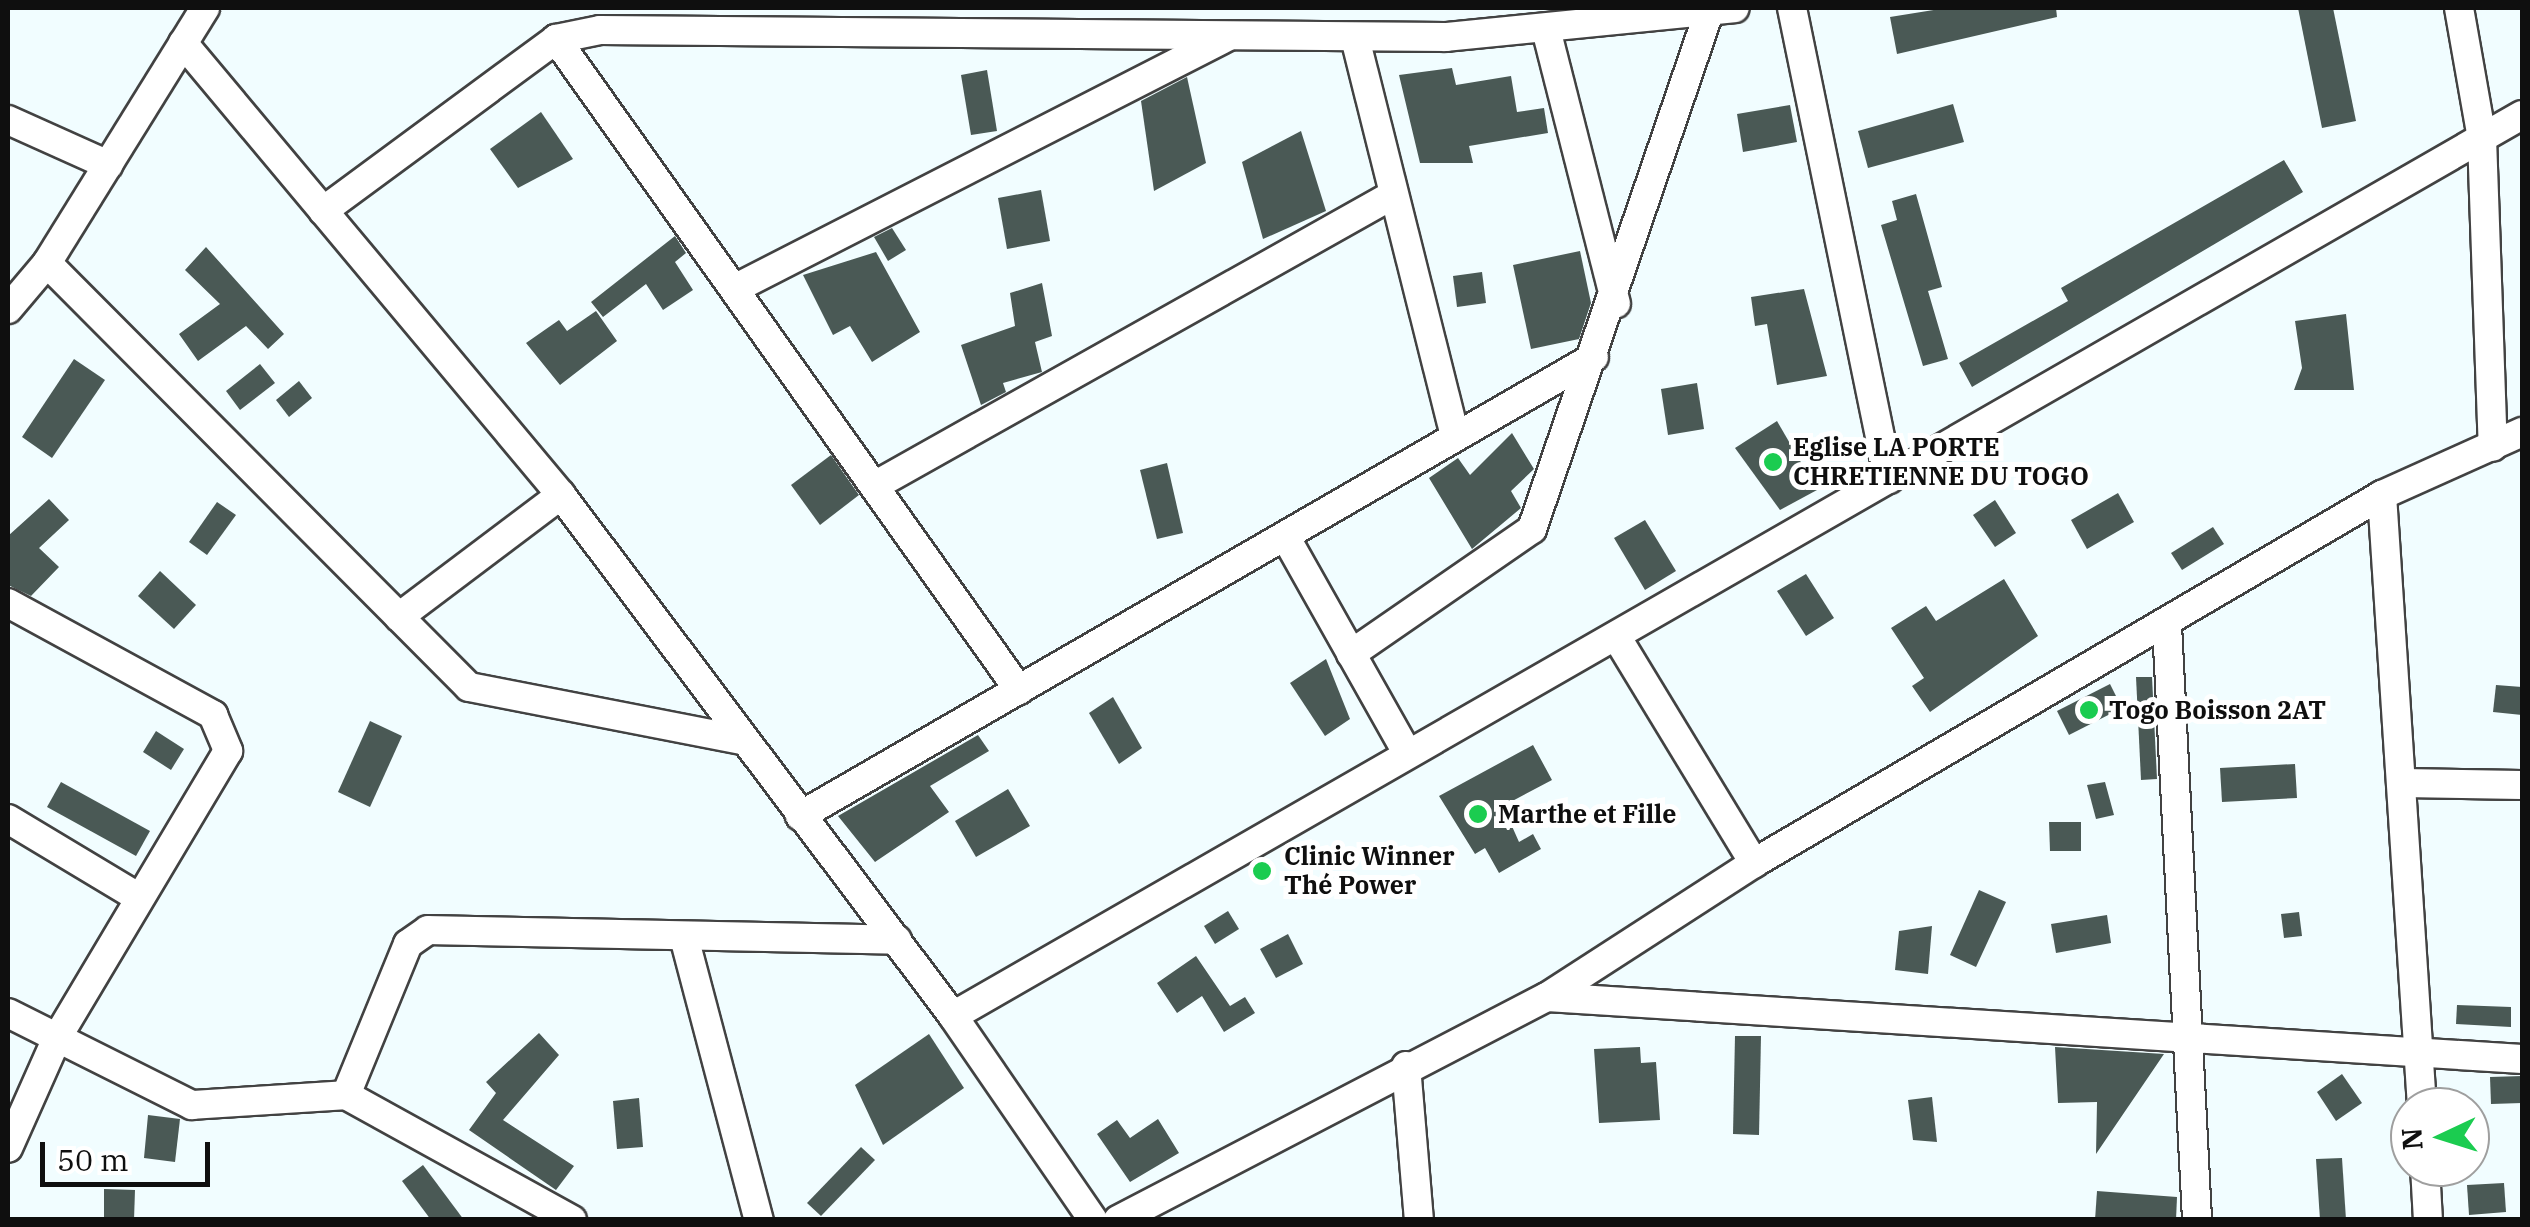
<!DOCTYPE html>
<meta charset="utf-8">
<style>
body{margin:0}
#map{position:relative;width:2530px;height:1227px;overflow:hidden;background:#f1fdff;font-family:"IBM Plex Serif",serif}
div>[style]{position:absolute}
.building>*{inset:0;background:#4a5955}
.roads{filter:drop-shadow(2px 0 #424242) drop-shadow(-2px 0 #424242) drop-shadow(0 2px #424242) drop-shadow(0 -2px #424242)}
.minor>*{height:28px;margin:-14px;padding:0 14px;transform-origin:14px;border-radius:14px;background:#fff}
.dots>*{width:28px;height:28px;translate:-50% -50%;box-sizing:border-box;border:5px solid #fff;border-radius:50%}
span{translate:-50% -50%;white-space:nowrap;text-align:center;line-height:1.15;-webkit-text-stroke:10px #fff;paint-order:stroke}
.poi-label{font-size:25px;color:#0f0f0f;font-weight:700}
.left{translate:0 -50%;text-align:left}
.frame{position:absolute;inset:0;border:10px solid #0f0f0f;pointer-events:none}
.north{position:absolute;left:2390px;top:1087px;width:100px;height:100px;box-sizing:border-box;background:#fff;border:2px solid #9f9f9f;border-radius:50%;rotate:266deg;font-size:28px;font-weight:700;line-height:40px;text-align:center;color:#0f0f0f}
.north::after{content:'';display:block;margin:auto;width:35px;height:45px;background:#1bcc50;clip-path:polygon(50% 0,100% 100%,50% 72%,0 100%)}
.scale{position:absolute;left:40px;top:1142px;width:170px;height:45px;box-sizing:border-box;border:5px solid #0f0f0f;border-top:0;padding-left:12px;font-size:30px;line-height:35px;white-space:nowrap;color:#0f0f0f;-webkit-text-stroke:8px #fff;paint-order:stroke}
</style>
<div id="map">
<div class="building">
<i style="clip-path:polygon(1946px 8px,2056px 8px,2057px 17px,1897px 54px,1890px 17px)"></i>
<i style="clip-path:polygon(2298px 8px,2333px 8px,2356px 121px,2322px 128px)"></i>
<i style="clip-path:polygon(1452px 68px,1456px 85px,1511px 76px,1517px 112px,1544px 108px,1548px 133px,1469px 146px,1473px 163px,1420px 163px,1399px 75px)"></i>
<i style="clip-path:polygon(987px 70px,997px 131px,971px 135px,961px 75px)"></i>
<i style="clip-path:polygon(1187px 77px,1206px 163px,1154px 191px,1141px 101px)"></i>
<i style="clip-path:polygon(1953px 104px,1964px 142px,1868px 168px,1858px 131px)"></i>
<i style="clip-path:polygon(1790px 105px,1797px 142px,1743px 152px,1737px 114px)"></i>
<i style="clip-path:polygon(541px 112px,573px 159px,518px 188px,490px 149px)"></i>
<i style="clip-path:polygon(1301px 131px,1326px 211px,1263px 239px,1242px 162px)"></i>
<i style="clip-path:polygon(2284px 160px,2303px 192px,1972px 387px,1959px 363px,2068px 301px,2061px 288px)"></i>
<i style="clip-path:polygon(1041px 190px,1050px 241px,1007px 249px,998px 198px)"></i>
<i style="clip-path:polygon(1916px 194px,1942px 287px,1928px 291px,1948px 359px,1923px 366px,1881px 225px,1897px 220px,1892px 201px)"></i>
<i style="clip-path:polygon(892px 228px,906px 250px,888px 261px,874px 237px)"></i>
<i style="clip-path:polygon(675px 236px,686px 253px,675px 262px,693px 290px,663px 310px,646px 284px,603px 317px,591px 302px)"></i>
<i style="clip-path:polygon(206px 247px,284px 334px,268px 349px,246px 326px,198px 361px,179px 334px,220px 304px,185px 270px)"></i>
<i style="clip-path:polygon(1580px 251px,1591px 303px,1579px 339px,1531px 349px,1513px 265px)"></i>
<i style="clip-path:polygon(876px 252px,920px 332px,872px 362px,850px 326px,833px 335px,803px 275px)"></i>
<i style="clip-path:polygon(1482px 272px,1486px 303px,1457px 307px,1453px 276px)"></i>
<i style="clip-path:polygon(1042px 283px,1052px 336px,1035px 342px,1042px 372px,1003px 383px,1006px 392px,981px 405px,961px 345px,1015px 326px,1010px 293px)"></i>
<i style="clip-path:polygon(1804px 289px,1827px 376px,1777px 385px,1767px 324px,1755px 326px,1751px 297px)"></i>
<i style="clip-path:polygon(596px 311px,617px 341px,560px 385px,526px 343px,559px 320px,567px 331px)"></i>
<i style="clip-path:polygon(2346px 314px,2354px 390px,2294px 390px,2302px 368px,2295px 321px)"></i>
<i style="clip-path:polygon(74px 359px,105px 380px,52px 458px,22px 437px)"></i>
<i style="clip-path:polygon(260px 364px,275px 383px,240px 410px,226px 391px)"></i>
<i style="clip-path:polygon(299px 381px,312px 398px,289px 417px,276px 400px)"></i>
<i style="clip-path:polygon(1697px 383px,1704px 429px,1668px 435px,1661px 389px)"></i>
<i style="clip-path:polygon(1777px 421px,1817px 490px,1780px 510px,1735px 448px)"></i>
<i style="clip-path:polygon(1512px 433px,1534px 469px,1511px 491px,1521px 508px,1472px 549px,1429px 478px,1458px 458px,1470px 475px)"></i>
<i style="clip-path:polygon(831px 455px,859px 495px,820px 525px,791px 485px)"></i>
<i style="clip-path:polygon(1167px 463px,1183px 533px,1157px 539px,1140px 470px)"></i>
<i style="clip-path:polygon(2118px 493px,2134px 522px,2087px 549px,2071px 520px)"></i>
<i style="clip-path:polygon(49px 499px,69px 520px,39px 548px,59px 567px,31px 596px,8px 585px,8px 536px)"></i>
<i style="clip-path:polygon(1995px 500px,2016px 533px,1995px 547px,1973px 515px)"></i>
<i style="clip-path:polygon(217px 502px,236px 515px,207px 555px,189px 542px)"></i>
<i style="clip-path:polygon(1645px 520px,1676px 571px,1645px 590px,1614px 538px)"></i>
<i style="clip-path:polygon(2213px 527px,2224px 544px,2182px 570px,2171px 553px)"></i>
<i style="clip-path:polygon(160px 571px,196px 605px,174px 629px,138px 596px)"></i>
<i style="clip-path:polygon(1806px 574px,1834px 618px,1806px 636px,1777px 591px)"></i>
<i style="clip-path:polygon(2004px 579px,2038px 636px,1930px 712px,1912px 686px,1924px 678px,1891px 628px,1926px 606px,1936px 621px)"></i>
<i style="clip-path:polygon(1326px 659px,1350px 719px,1325px 736px,1290px 683px)"></i>
<i style="clip-path:polygon(2136px 677px,2152px 677px,2157px 779px,2141px 780px)"></i>
<i style="clip-path:polygon(2110px 684px,2122px 708px,2069px 735px,2057px 711px)"></i>
<i style="clip-path:polygon(2496px 685px,2522px 687px,2522px 715px,2493px 712px)"></i>
<i style="clip-path:polygon(1113px 697px,1142px 748px,1119px 764px,1089px 713px)"></i>
<i style="clip-path:polygon(370px 721px,402px 736px,370px 807px,338px 792px)"></i>
<i style="clip-path:polygon(156px 731px,184px 749px,171px 770px,143px 752px)"></i>
<i style="clip-path:polygon(978px 735px,989px 751px,930px 786px,949px 812px,875px 862px,838px 816px)"></i>
<i style="clip-path:polygon(1533px 745px,1552px 780px,1503px 806px,1519px 842px,1533px 834px,1541px 849px,1499px 873px,1485px 848px,1475px 854px,1439px 796px)"></i>
<i style="clip-path:polygon(2295px 764px,2297px 798px,2222px 802px,2220px 768px)"></i>
<i style="clip-path:polygon(61px 782px,150px 831px,136px 856px,47px 807px)"></i>
<i style="clip-path:polygon(2105px 782px,2114px 815px,2096px 819px,2087px 785px)"></i>
<i style="clip-path:polygon(1008px 789px,1030px 826px,976px 857px,955px 821px)"></i>
<i style="clip-path:polygon(2049px 822px,2081px 822px,2081px 851px,2050px 851px)"></i>
<i style="clip-path:polygon(1979px 890px,2006px 902px,1976px 967px,1950px 955px)"></i>
<i style="clip-path:polygon(1228px 911px,1239px 929px,1215px 944px,1204px 926px)"></i>
<i style="clip-path:polygon(2299px 912px,2302px 936px,2284px 938px,2281px 914px)"></i>
<i style="clip-path:polygon(2107px 915px,2111px 943px,2056px 953px,2051px 924px)"></i>
<i style="clip-path:polygon(1932px 926px,1928px 974px,1895px 970px,1899px 931px)"></i>
<i style="clip-path:polygon(1288px 934px,1303px 964px,1276px 978px,1260px 949px)"></i>
<i style="clip-path:polygon(1196px 956px,1230px 1006px,1245px 997px,1255px 1013px,1224px 1032px,1202px 996px,1177px 1013px,1157px 983px)"></i>
<i style="clip-path:polygon(2457px 1005px,2511px 1007px,2511px 1027px,2456px 1024px)"></i>
<i style="clip-path:polygon(539px 1033px,559px 1055px,503px 1120px,574px 1166px,556px 1190px,469px 1130px,496px 1093px,486px 1082px)"></i>
<i style="clip-path:polygon(929px 1034px,964px 1088px,883px 1145px,855px 1085px)"></i>
<i style="clip-path:polygon(1735px 1036px,1761px 1036px,1759px 1135px,1733px 1134px)"></i>
<i style="clip-path:polygon(1640px 1047px,1641px 1063px,1656px 1062px,1660px 1120px,1599px 1123px,1594px 1049px)"></i>
<i style="clip-path:polygon(2055px 1047px,2164px 1054px,2096px 1154px,2097px 1102px,2058px 1103px)"></i>
<i style="clip-path:polygon(2342px 1074px,2362px 1103px,2336px 1121px,2317px 1092px)"></i>
<i style="clip-path:polygon(2522px 1076px,2522px 1103px,2491px 1104px,2490px 1077px)"></i>
<i style="clip-path:polygon(1932px 1097px,1937px 1142px,1913px 1140px,1908px 1100px)"></i>
<i style="clip-path:polygon(639px 1098px,643px 1147px,617px 1149px,613px 1101px)"></i>
<i style="clip-path:polygon(148px 1115px,180px 1119px,175px 1162px,144px 1158px)"></i>
<i style="clip-path:polygon(1158px 1119px,1179px 1153px,1130px 1182px,1097px 1134px,1117px 1120px,1130px 1138px)"></i>
<i style="clip-path:polygon(861px 1147px,875px 1160px,821px 1216px,807px 1203px)"></i>
<i style="clip-path:polygon(2342px 1158px,2346px 1220px,2320px 1220px,2316px 1159px)"></i>
<i style="clip-path:polygon(423px 1165px,464px 1220px,431px 1220px,402px 1181px)"></i>
<i style="clip-path:polygon(2504px 1183px,2506px 1212px,2469px 1215px,2467px 1185px)"></i>
<i style="clip-path:polygon(104px 1189px,135px 1190px,134px 1220px,104px 1220px)"></i>
<i style="clip-path:polygon(2097px 1191px,2177px 1197px,2176px 1220px,2095px 1220px)"></i>
</div>
<div class="roads">
<div class="minor">
<i style="left:1792px;top:8px;width:481px;rotate:78.4deg"></i>
<i style="left:2459px;top:8px;width:132px;rotate:80deg"></i>
<i style="left:2482px;top:138px;width:309px;rotate:88deg"></i>
<i style="left:1547px;top:33px;width:279px;rotate:75.7deg"></i>
<i style="left:1355px;top:38px;width:411px;rotate:75.9deg"></i>
<i style="left:556px;top:39px;width:799px;rotate:54.58deg"></i>
<i style="left:183px;top:43px;width:589px;rotate:50.09deg"></i>
<i style="left:561px;top:495px;width:652px;rotate:53.04deg"></i>
<i style="left:953px;top:1016px;width:247px;rotate:55.5deg"></i>
<i style="left:8px;top:120px;width:110px;rotate:24.2deg"></i>
<i style="left:323px;top:211px;width:290px;rotate:-36.4deg"></i>
<i style="left:556px;top:39px;width:45px;rotate:-11.6deg"></i>
<i style="left:600px;top:30px;width:846px;rotate:0.47deg"></i>
<i style="left:1446px;top:37px;width:290px;rotate:-5.7deg"></i>
<i style="left:47px;top:263px;width:598px;rotate:45.14deg"></i>
<i style="left:469px;top:687px;width:278px;rotate:11deg"></i>
<i style="left:738px;top:287px;width:549px;rotate:-27.08deg"></i>
<i style="left:8px;top:309px;width:60px;rotate:-49.7deg"></i>
<i style="left:47px;top:263px;width:300px;rotate:-58.2deg"></i>
<i style="left:876px;top:485px;width:588px;rotate:-29.31deg"></i>
<i style="left:2382px;top:495px;width:613px;rotate:86.26deg"></i>
<i style="left:1285px;top:536px;width:250px;rotate:60.6deg"></i>
<i style="left:8px;top:603px;width:234px;rotate:28.6deg"></i>
<i style="left:213px;top:715px;width:39px;rotate:67deg"></i>
<i style="left:228px;top:751px;width:334px;rotate:120.8deg"></i>
<i style="left:57px;top:1038px;width:120px;rotate:114deg"></i>
<i style="left:399px;top:617px;width:203px;rotate:-37deg"></i>
<i style="left:2167px;top:625px;width:596px;rotate:87.11deg"></i>
<i style="left:1616px;top:636px;width:266px;rotate:58.7deg"></i>
<i style="left:1351px;top:654px;width:220px;rotate:-34.6deg"></i>
<i style="left:1532px;top:529px;width:543px;rotate:-71.1deg"></i>
<i style="left:2402px;top:783px;width:120px;rotate:1deg"></i>
<i style="left:800px;top:816px;width:917px;rotate:-30.03deg"></i>
<i style="left:8px;top:819px;width:152px;rotate:31deg"></i>
<i style="left:684px;top:937px;width:293px;rotate:75.2deg"></i>
<i style="left:1547px;top:997px;width:977px;rotate:3.64deg"></i>
<i style="left:8px;top:1013px;width:206px;rotate:26.6deg"></i>
<i style="left:192px;top:1105px;width:154px;rotate:-3.7deg"></i>
<i style="left:346px;top:1095px;width:258px;rotate:28.9deg"></i>
<i style="left:953px;top:1016px;width:1809px;rotate:-29.87deg"></i>
<i style="left:1406px;top:1066px;width:155px;rotate:85.2deg"></i>
<i style="left:346px;top:1095px;width:163px;rotate:-67.7deg"></i>
<i style="left:408px;top:944px;width:24px;rotate:-35deg"></i>
<i style="left:428px;top:930px;width:469px;rotate:1.2deg"></i>
<i style="left:2425px;top:1167px;width:53px;rotate:86.8deg"></i>
<i style="left:1118px;top:1220px;width:483px;rotate:-27.5deg"></i>
<i style="left:1547px;top:997px;width:247px;rotate:-32.9deg"></i>
<i style="left:1754px;top:863px;width:728px;rotate:-30.37deg"></i>
<i style="left:2382px;top:495px;width:154px;rotate:-24.2deg"></i>
</div>
</div>
<div class="dots">
<i style="left:1773px;top:462px;background:#1bcc50"></i>
<i style="left:2089px;top:710px;background:#1bcc50"></i>
<i style="left:1478px;top:814px;background:#1bcc50"></i>
<i style="left:1262px;top:871px;background:#1bcc50"></i>
</div>
<div class="poi-label">
<span class="left" style="left:1793px;top:462px">Eglise LA PORTE<br>CHRETIENNE DU TOGO</span>
<span class="left" style="left:2109px;top:710px">Togo Boisson 2AT</span>
<span class="left" style="left:1498px;top:814px">Marthe et Fille</span>
<span class="left" style="left:1284px;top:871px">Clinic Winner<br>Thé Power</span>
</div>
<div class="frame"></div>
<div class="north">N</div>
<div class="scale">50 m</div>
</div>
